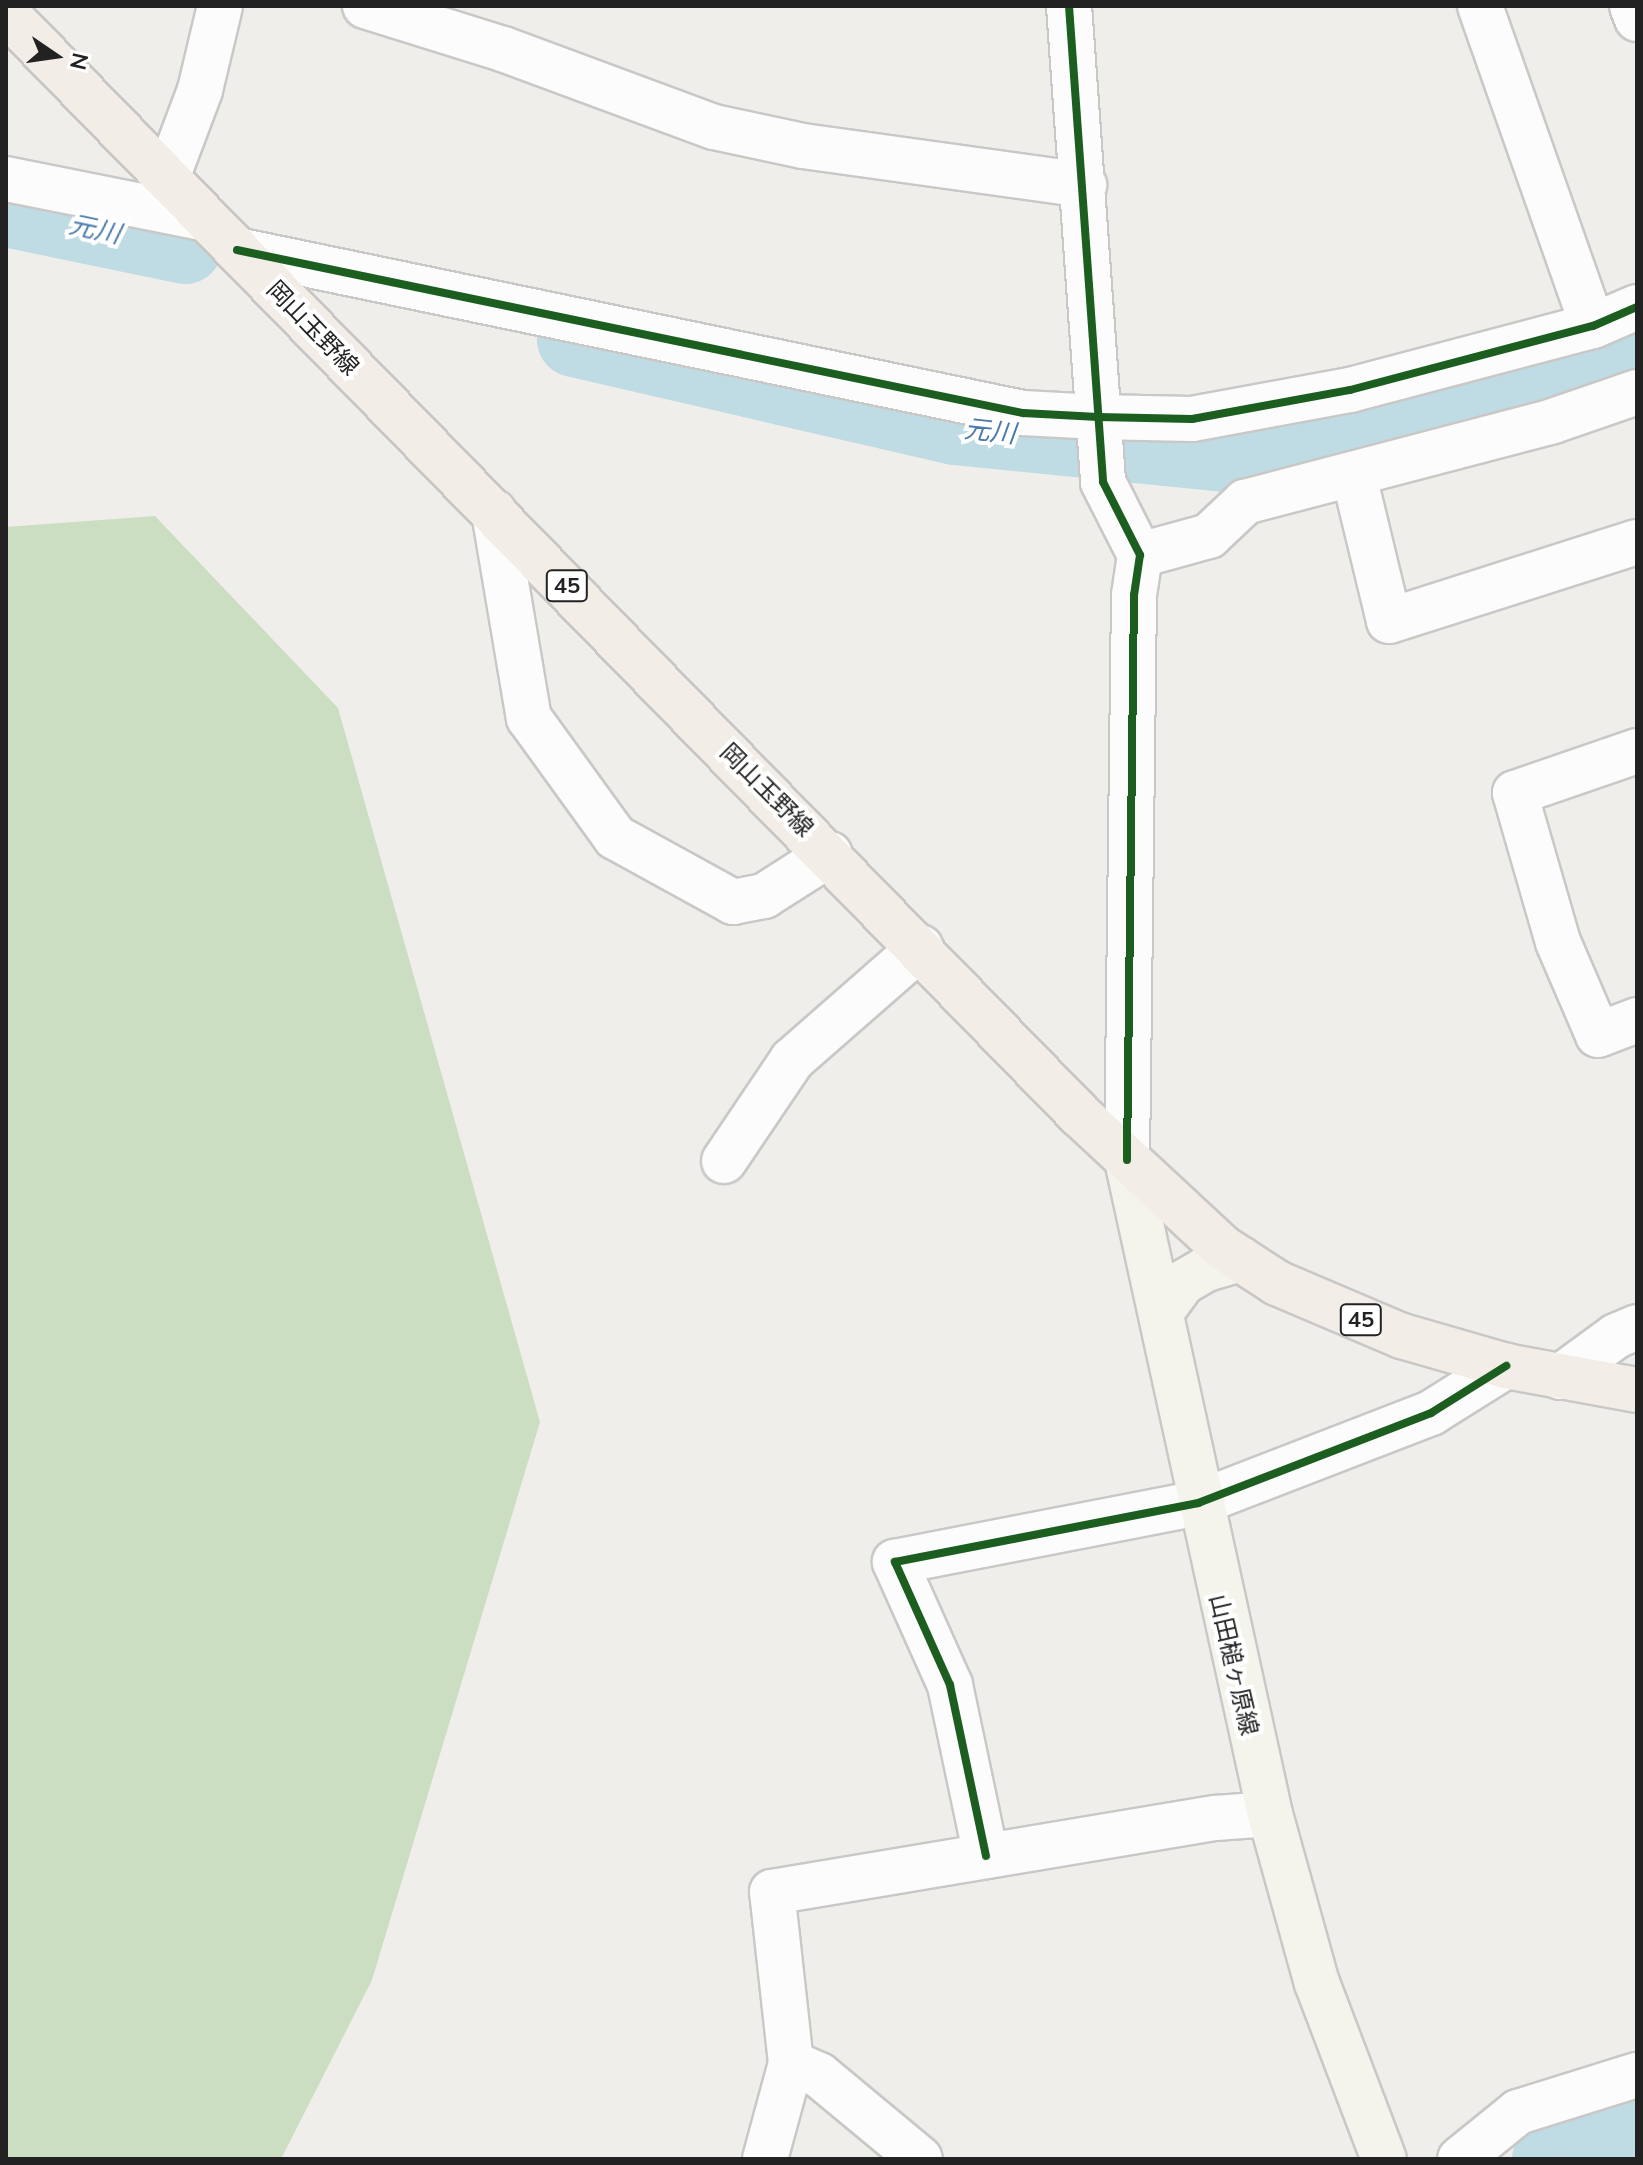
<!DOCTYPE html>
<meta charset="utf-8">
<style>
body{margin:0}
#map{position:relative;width:1643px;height:2165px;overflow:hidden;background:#f0eeeb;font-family:Mulish,"Noto Sans JP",sans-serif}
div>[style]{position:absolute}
.forest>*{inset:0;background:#cbdec1}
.river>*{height:74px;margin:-37px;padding:0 37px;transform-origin:37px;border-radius:37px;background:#bfdbe3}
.roads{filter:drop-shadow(2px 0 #c9c8c7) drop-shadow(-2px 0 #c9c8c7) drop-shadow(0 2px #c9c8c7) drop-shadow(0 -2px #c9c8c7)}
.street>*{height:44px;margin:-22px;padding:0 22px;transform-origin:22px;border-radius:22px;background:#fdfcfc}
.secondary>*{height:44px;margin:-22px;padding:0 22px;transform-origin:22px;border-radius:22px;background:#f4f4ed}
.primary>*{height:44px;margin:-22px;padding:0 22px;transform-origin:22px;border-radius:22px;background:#f3ede7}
.cycleway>*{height:8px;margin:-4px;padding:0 4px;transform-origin:4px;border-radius:4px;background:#1b5e20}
span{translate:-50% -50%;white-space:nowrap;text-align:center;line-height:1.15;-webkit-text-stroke:8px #fff;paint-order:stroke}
.shield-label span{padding:2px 6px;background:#fff;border:2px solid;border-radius:6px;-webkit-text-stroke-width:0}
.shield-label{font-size:22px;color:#222;font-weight:700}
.street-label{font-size:24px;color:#222}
.water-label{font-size:26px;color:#4a7aab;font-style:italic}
.frame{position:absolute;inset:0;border:8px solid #222;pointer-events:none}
.north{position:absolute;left:16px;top:16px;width:80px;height:80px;-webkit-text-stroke:6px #fff;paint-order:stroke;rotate:103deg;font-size:22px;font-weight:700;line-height:32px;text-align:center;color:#222}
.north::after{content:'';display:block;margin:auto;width:28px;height:36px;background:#222;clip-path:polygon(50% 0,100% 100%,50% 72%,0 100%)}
</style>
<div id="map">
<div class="forest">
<i style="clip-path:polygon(155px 516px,338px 708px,540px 1422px,372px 1980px,281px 2159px,6px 2159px,6px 527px)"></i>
</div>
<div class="river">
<i style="left:6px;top:210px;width:183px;rotate:11.7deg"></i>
<i style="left:574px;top:340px;width:391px;rotate:13deg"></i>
<i style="left:955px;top:428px;width:289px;rotate:5.7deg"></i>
<i style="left:1243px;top:457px;width:136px;rotate:-11deg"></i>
<i style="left:1377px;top:431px;width:272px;rotate:-17.3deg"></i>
<i style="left:1549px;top:2159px;width:44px;rotate:-27.1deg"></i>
<i style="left:1588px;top:2139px;width:51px;rotate:-14.9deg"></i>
</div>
<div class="roads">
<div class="street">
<i style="left:365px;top:6px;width:145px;rotate:17.3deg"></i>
<i style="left:503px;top:49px;width:225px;rotate:20.3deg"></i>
<i style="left:714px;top:127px;width:91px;rotate:12.1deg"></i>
<i style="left:803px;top:146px;width:284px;rotate:7.9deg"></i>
<i style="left:1069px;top:6px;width:477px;rotate:85.9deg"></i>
<i style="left:1103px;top:482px;width:82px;rotate:63.1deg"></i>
<i style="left:1140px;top:555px;width:40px;rotate:98.5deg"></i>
<i style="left:1134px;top:595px;width:565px;rotate:90.71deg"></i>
<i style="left:1480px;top:6px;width:339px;rotate:70.6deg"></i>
<i style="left:1632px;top:6px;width:14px;rotate:69deg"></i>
<i style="left:167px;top:178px;width:94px;rotate:-69.4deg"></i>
<i style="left:200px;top:90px;width:86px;rotate:-76.6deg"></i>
<i style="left:6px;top:179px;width:204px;rotate:11.3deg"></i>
<i style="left:237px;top:250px;width:803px;rotate:11.72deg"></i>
<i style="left:1023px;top:413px;width:75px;rotate:3.1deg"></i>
<i style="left:1098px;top:417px;width:94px;rotate:1.2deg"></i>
<i style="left:1192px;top:419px;width:161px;rotate:-10.4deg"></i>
<i style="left:1350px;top:390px;width:251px;rotate:-14.8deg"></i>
<i style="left:1593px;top:326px;width:48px;rotate:-23.4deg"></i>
<i style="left:1354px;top:476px;width:149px;rotate:76.4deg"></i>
<i style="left:1389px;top:621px;width:260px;rotate:-17.7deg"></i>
<i style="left:494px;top:512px;width:209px;rotate:80.4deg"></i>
<i style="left:529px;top:718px;width:147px;rotate:54.1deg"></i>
<i style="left:615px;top:837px;width:135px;rotate:28.8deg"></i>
<i style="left:733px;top:902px;width:32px;rotate:-11deg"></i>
<i style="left:764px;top:896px;width:78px;rotate:-32.5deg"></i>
<i style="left:1140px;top:555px;width:72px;rotate:-15.4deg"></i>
<i style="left:1209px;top:536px;width:50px;rotate:-43.4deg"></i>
<i style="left:1245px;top:502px;width:318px;rotate:-14.7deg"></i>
<i style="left:1553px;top:421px;width:89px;rotate:-19deg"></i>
<i style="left:1637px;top:751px;width:129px;rotate:161deg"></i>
<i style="left:1515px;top:793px;width:155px;rotate:73.9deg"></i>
<i style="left:1558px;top:942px;width:101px;rotate:66.7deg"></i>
<i style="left:1598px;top:1035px;width:42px;rotate:-21deg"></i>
<i style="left:724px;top:1161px;width:122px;rotate:-56deg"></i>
<i style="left:792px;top:1060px;width:171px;rotate:-41.2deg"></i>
<i style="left:1560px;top:1377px;width:69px;rotate:-36.2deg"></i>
<i style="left:1616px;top:1336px;width:23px;rotate:-23deg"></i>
<i style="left:986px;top:1856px;width:175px;rotate:-101.9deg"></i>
<i style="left:950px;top:1685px;width:135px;rotate:-114.1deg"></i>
<i style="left:895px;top:1562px;width:309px;rotate:-11deg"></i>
<i style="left:1198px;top:1503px;width:250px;rotate:-21.1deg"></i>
<i style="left:1431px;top:1413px;width:89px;rotate:-32.1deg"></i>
<i style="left:791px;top:2063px;width:30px;rotate:23deg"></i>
<i style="left:819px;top:2075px;width:131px;rotate:39.7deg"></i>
<i style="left:765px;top:2159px;width:99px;rotate:-74.8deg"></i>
<i style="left:791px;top:2063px;width:172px;rotate:-96.3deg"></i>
<i style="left:772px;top:1892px;width:450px;rotate:-9.5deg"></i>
<i style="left:1216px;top:1818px;width:54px;rotate:-4.2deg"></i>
<i style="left:1460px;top:2159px;width:75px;rotate:-39deg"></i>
<i style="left:1518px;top:2112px;width:125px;rotate:-17.3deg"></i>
</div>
<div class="secondary">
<i style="left:1127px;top:1160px;width:669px;rotate:77.67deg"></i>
<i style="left:1270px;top:1814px;width:175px;rotate:74.5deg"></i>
<i style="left:1317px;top:1983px;width:188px;rotate:69.2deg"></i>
<i style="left:1162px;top:1311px;width:34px;rotate:-54deg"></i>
<i style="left:1182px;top:1283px;width:28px;rotate:-30deg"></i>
<i style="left:1206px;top:1269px;width:36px;rotate:-16deg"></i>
</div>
<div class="primary">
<i style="left:6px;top:13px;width:1540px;rotate:45.74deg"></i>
<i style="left:1081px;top:1116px;width:194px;rotate:42.9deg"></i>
<i style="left:1223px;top:1248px;width:64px;rotate:32.9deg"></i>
<i style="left:1277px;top:1283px;width:136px;rotate:23deg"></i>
<i style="left:1402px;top:1336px;width:108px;rotate:16.1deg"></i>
<i style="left:1506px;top:1366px;width:133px;rotate:10.4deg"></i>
</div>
</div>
<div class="cycleway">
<i style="left:1069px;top:6px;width:477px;rotate:85.9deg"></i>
<i style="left:1103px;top:482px;width:82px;rotate:63.1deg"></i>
<i style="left:1140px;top:555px;width:40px;rotate:98.5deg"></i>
<i style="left:1134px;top:595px;width:565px;rotate:90.71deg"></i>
<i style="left:237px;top:250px;width:803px;rotate:11.72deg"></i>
<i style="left:1023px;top:413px;width:75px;rotate:3.1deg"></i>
<i style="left:1098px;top:417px;width:94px;rotate:1.2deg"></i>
<i style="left:1192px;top:419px;width:161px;rotate:-10.4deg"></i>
<i style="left:1350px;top:390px;width:251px;rotate:-14.8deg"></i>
<i style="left:1593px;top:326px;width:48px;rotate:-23.4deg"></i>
<i style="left:986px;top:1856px;width:175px;rotate:-101.9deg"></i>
<i style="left:950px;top:1685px;width:135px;rotate:-114.1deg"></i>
<i style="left:895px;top:1562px;width:309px;rotate:-11deg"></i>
<i style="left:1198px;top:1503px;width:250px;rotate:-21.1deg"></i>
<i style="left:1431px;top:1413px;width:89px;rotate:-32.1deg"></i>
</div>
<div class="shield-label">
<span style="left:567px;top:586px">45</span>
<span style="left:1361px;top:1320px">45</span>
</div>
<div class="street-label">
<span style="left:313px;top:328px;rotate:46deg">岡山玉野線</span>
<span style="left:767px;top:790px;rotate:45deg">岡山玉野線</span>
<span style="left:1234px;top:1665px;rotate:77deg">山田槌ヶ原線</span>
</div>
<div class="water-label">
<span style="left:95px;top:229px;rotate:12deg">元川</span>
<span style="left:990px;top:431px;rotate:6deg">元川</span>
</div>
<div class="frame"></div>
<div class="north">N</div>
</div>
